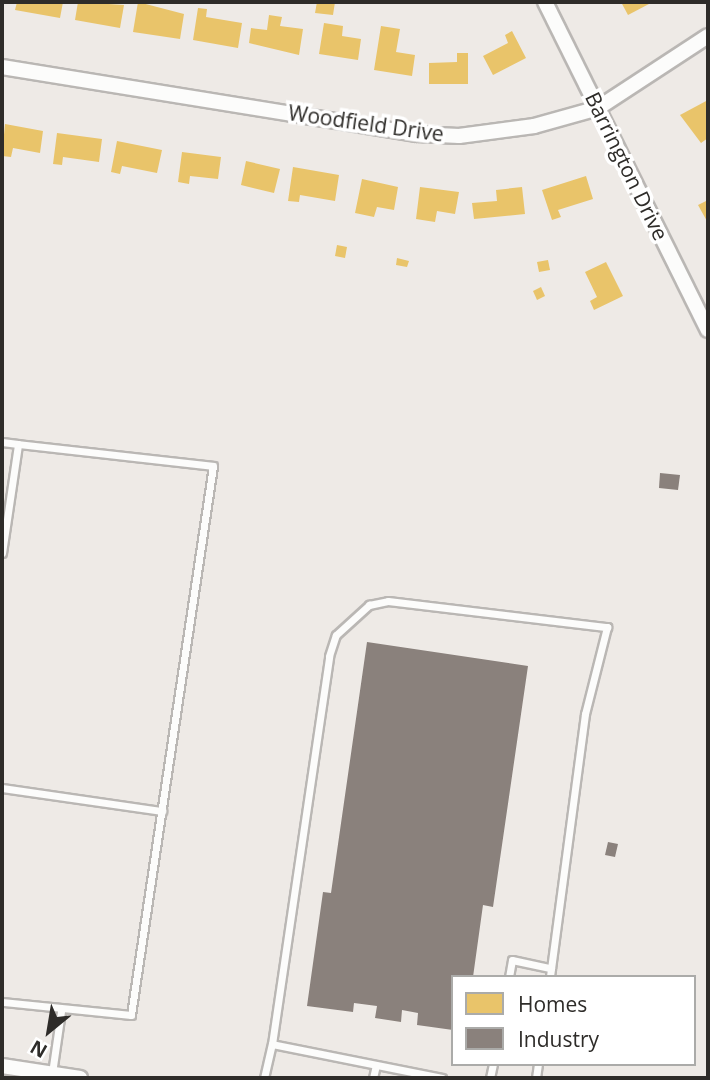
<!DOCTYPE html>
<style>
body{margin:0}
#map{position:relative;width:710px;height:1080px;overflow:hidden;background:#eeeae6;font-family:"Open Sans",sans-serif}
div>[style]{position:absolute}
.homes>*{inset:0;background:#e9c46a}
.industry>*{inset:0;background:#8a817c}
.roads{filter:drop-shadow(2px 0 #bab7b4) drop-shadow(-2px 0 #bab7b4) drop-shadow(0 2px #bab7b4) drop-shadow(0 -2px #bab7b4)}
.service>*{height:7px;margin:-3.5px;padding:0 3.5px;transform-origin:3.5px;border-radius:3.5px;background:#fcfcfb}
.minor>*{height:14px;margin:-7px;padding:0 7px;transform-origin:7px;border-radius:7px;background:#fcfcfb}
span{translate:-50% -50%;white-space:nowrap;text-align:center;line-height:1.15;-webkit-text-stroke:7px #fff;paint-order:stroke}
.street-label{font-size:21px;color:#2e2c29}
.frame{position:absolute;inset:0;border:4px solid #2e2c29;pointer-events:none}
.legend{position:absolute;left:451px;top:975px;width:245px;height:91px;box-sizing:border-box;background:#fff;border:2px solid #ababa9;margin:0;padding:9px 12px;list-style:none;font-size:21px;color:#2e2c29}
.legend li{display:flex;align-items:center;gap:14px;height:35px}
.legend b{width:35px;border:2px solid #ababa9}
.north{position:absolute;left:14px;top:996px;width:70px;height:70px;-webkit-text-stroke:5px #fff;paint-order:stroke;rotate:210deg;font-size:19px;font-weight:700;line-height:28px;text-align:center;color:#2e2c29}
.north::after{content:'';display:block;margin:auto;width:24px;height:32px;background:#2e2c29;clip-path:polygon(50% 0,100% 100%,50% 72%,0 100%)}
</style>
<div id="map">
<div class="homes">
<i style="clip-path:polygon(17px 2px,63px 2px,60px 18px,15px 10px)"></i>
<i style="clip-path:polygon(78px 2px,124px 5px,120px 28px,75px 20px)"></i>
<i style="clip-path:polygon(138px 2px,184px 14px,180px 39px,133px 32px)"></i>
<i style="clip-path:polygon(317px 2px,335px 2px,333px 15px,315px 13px)"></i>
<i style="clip-path:polygon(621px 2px,648px 2px,649px 4px,628px 15px)"></i>
<i style="clip-path:polygon(198px 8px,207px 9px,206px 17px,242px 23px,238px 48px,193px 40px)"></i>
<i style="clip-path:polygon(269px 15px,282px 17px,280px 26px,303px 29px,299px 55px,249px 43px,251px 28px,267px 30px)"></i>
<i style="clip-path:polygon(324px 23px,343px 26px,342px 36px,361px 39px,358px 60px,319px 54px)"></i>
<i style="clip-path:polygon(381px 26px,400px 29px,396px 52px,415px 55px,412px 76px,374px 70px)"></i>
<i style="clip-path:polygon(512px 31px,526px 58px,493px 75px,483px 56px,508px 43px,505px 35px)"></i>
<i style="clip-path:polygon(457px 53px,468px 53px,468px 84px,429px 84px,429px 63px,457px 62px)"></i>
<i style="clip-path:polygon(708px 100px,708px 138px,701px 143px,680px 115px)"></i>
<i style="clip-path:polygon(5px 124px,43px 131px,40px 153px,13px 148px,11px 157px,2px 156px)"></i>
<i style="clip-path:polygon(57px 133px,102px 139px,99px 162px,63px 157px,62px 165px,53px 164px)"></i>
<i style="clip-path:polygon(117px 141px,162px 150px,157px 173px,122px 166px,120px 174px,111px 172px)"></i>
<i style="clip-path:polygon(182px 152px,221px 157px,218px 179px,190px 176px,189px 184px,178px 182px)"></i>
<i style="clip-path:polygon(246px 161px,280px 169px,274px 193px,241px 185px)"></i>
<i style="clip-path:polygon(293px 167px,339px 175px,335px 201px,300px 195px,299px 202px,288px 201px)"></i>
<i style="clip-path:polygon(586px 176px,593px 199px,558px 210px,561px 217px,552px 220px,542px 190px)"></i>
<i style="clip-path:polygon(362px 179px,398px 187px,394px 210px,377px 207px,374px 217px,355px 213px)"></i>
<i style="clip-path:polygon(420px 187px,459px 192px,455px 214px,437px 211px,435px 222px,416px 219px)"></i>
<i style="clip-path:polygon(522px 187px,525px 214px,474px 219px,472px 203px,497px 201px,496px 190px)"></i>
<i style="clip-path:polygon(708px 200px,708px 223px,698px 205px)"></i>
<i style="clip-path:polygon(337px 245px,347px 247px,345px 258px,335px 256px)"></i>
<i style="clip-path:polygon(397px 258px,409px 261px,407px 267px,396px 265px)"></i>
<i style="clip-path:polygon(548px 260px,550px 270px,539px 272px,537px 262px)"></i>
<i style="clip-path:polygon(606px 262px,623px 296px,594px 310px,590px 301px,597px 297px,585px 272px)"></i>
<i style="clip-path:polygon(541px 287px,545px 296px,537px 300px,533px 291px)"></i>
</div>
<div class="industry">
<i style="clip-path:polygon(660px 473px,680px 475px,678px 490px,659px 488px)"></i>
<i style="clip-path:polygon(367px 642px,528px 666px,493px 907px,483px 905px,473px 977px,453px 977px,453px 1030px,417px 1025px,418px 1013px,402px 1010px,401px 1022px,375px 1018px,377px 1006px,354px 1003px,353px 1012px,307px 1006px,323px 892px,331px 893px)"></i>
<i style="clip-path:polygon(608px 842px,618px 844px,615px 857px,605px 855px)"></i>
</div>
<div class="roads">
<div class="service">
<i style="left:2px;top:442px;width:16px;rotate:7deg"></i>
<i style="left:2px;top:553px;width:110px;rotate:-81.6deg"></i>
<i style="left:18px;top:444px;width:196px;rotate:6.4deg"></i>
<i style="left:213px;top:466px;width:555px;rotate:98.5deg"></i>
<i style="left:131px;top:1015px;width:130px;rotate:-174.2deg"></i>
<i style="left:2px;top:788px;width:162px;rotate:8.2deg"></i>
<i style="left:509px;top:977px;width:17px;rotate:-80deg"></i>
<i style="left:512px;top:960px;width:40px;rotate:12deg"></i>
<i style="left:52px;top:1073px;width:63px;rotate:-81.7deg"></i>
<i style="left:264px;top:1078px;width:35px;rotate:-77deg"></i>
<i style="left:373px;top:1078px;width:13px;rotate:-77deg"></i>
<i style="left:442px;top:1078px;width:173px;rotate:-168.7deg"></i>
<i style="left:272px;top:1044px;width:392px;rotate:-81.6deg"></i>
<i style="left:329px;top:656px;width:22px;rotate:-72deg"></i>
<i style="left:336px;top:635px;width:45px;rotate:-42.3deg"></i>
<i style="left:369px;top:605px;width:19px;rotate:-12deg"></i>
<i style="left:388px;top:601px;width:221px;rotate:6.8deg"></i>
<i style="left:607px;top:627px;width:90px;rotate:104.2deg"></i>
<i style="left:585px;top:714px;width:265px;rotate:97.6deg"></i>
<i style="left:490px;top:1078px;width:14px;rotate:-78deg"></i>
<i style="left:536px;top:1078px;width:14px;rotate:-82deg"></i>
</div>
<div class="minor">
<i style="left:545px;top:2px;width:366px;rotate:63.6deg"></i>
<i style="left:2px;top:67px;width:420px;rotate:9.2deg"></i>
<i style="left:417px;top:134px;width:42px;rotate:2.7deg"></i>
<i style="left:459px;top:136px;width:76px;rotate:-7.6deg"></i>
<i style="left:534px;top:126px;width:66px;rotate:-15.7deg"></i>
<i style="left:598px;top:108px;width:131px;rotate:-33.2deg"></i>
<i style="left:2px;top:1066px;width:79px;rotate:8.7deg"></i>
</div>
</div>
<div class="street-label">
<span style="left:366px;top:123px;rotate:8deg">Woodfield Drive</span>
<span style="left:627px;top:166px;rotate:64deg">Barrington Drive</span>
</div>
<div class="frame"></div>
<ul class="legend">
<li><b style="height:19px;background:#e9c46a"></b>Homes</li>
<li><b style="height:19px;background:#8a817c"></b>Industry</li>
</ul>
<div class="north">N</div>
</div>
